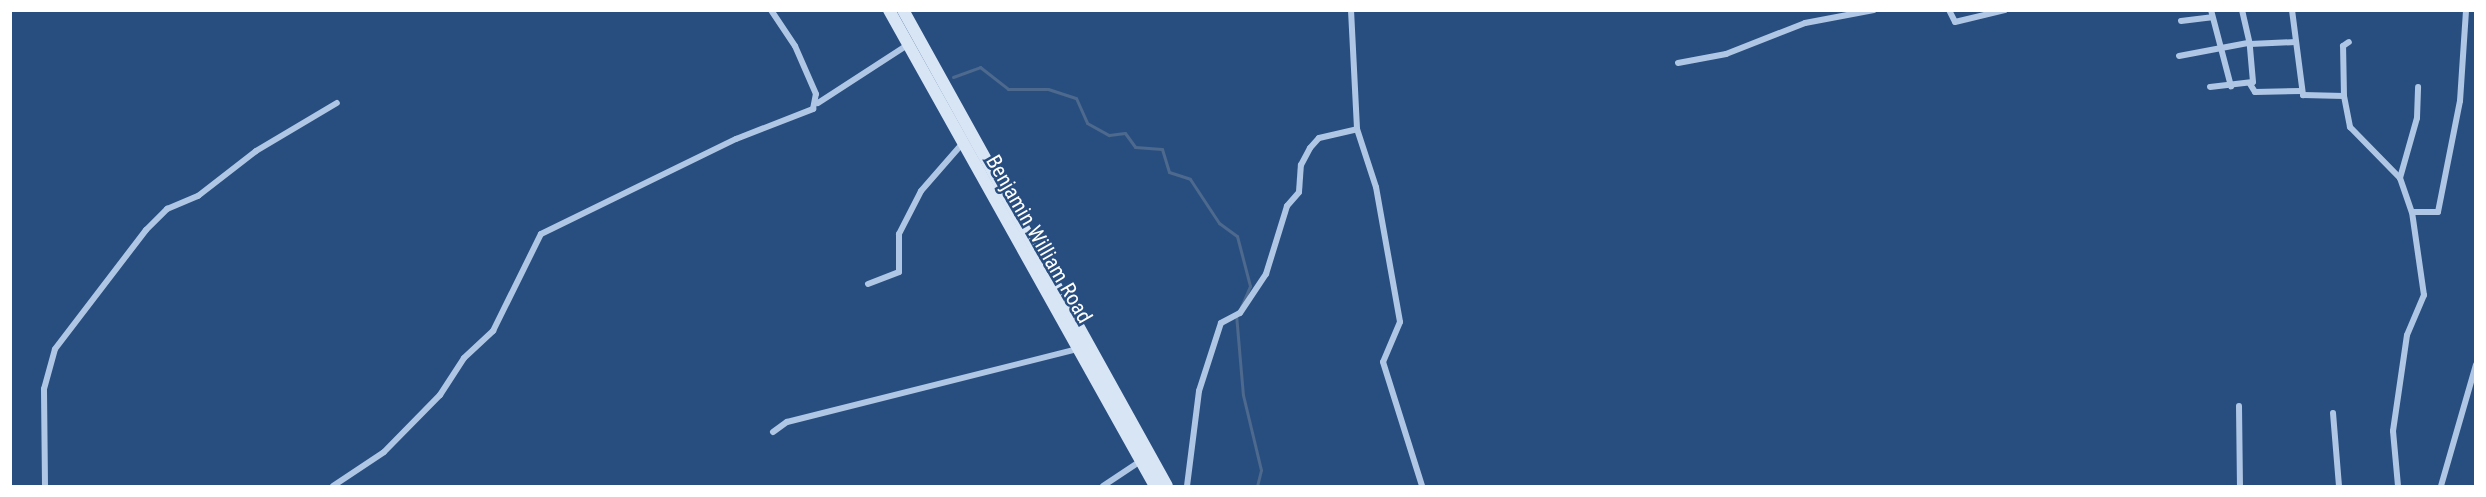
<!DOCTYPE html>
<style>
body{margin:0}
#map{position:relative;width:2486px;height:497px;overflow:hidden;background:#284e80;font-family:"Roboto Condensed",sans-serif}
div>[style]{position:absolute}
.stream>*{height:3px;margin:-1.5px;padding:0 1.5px;transform-origin:1.5px;border-radius:1.5px;background:#4d698d}
.street>*{height:6px;margin:-3px;padding:0 3px;transform-origin:3px;border-radius:3px;background:#afc7e5}
.secondary>*{height:12px;margin:-6px;padding:0 6px;transform-origin:6px;border-radius:6px;background:#d8e5f5}
span{translate:-50% -50%;white-space:nowrap;text-align:center;line-height:1.15;-webkit-text-stroke:5px #284e80;paint-order:stroke}
.street-label{font-size:21px;color:#fff}
.frame{position:absolute;inset:0;border:12px solid #fff;pointer-events:none}
</style>
<div id="map">
<div class="stream">
<i style="left:953px;top:77px;width:29px;rotate:-20deg"></i>
<i style="left:980px;top:67px;width:36px;rotate:38deg"></i>
<i style="left:1008px;top:89px;width:40px"></i>
<i style="left:1048px;top:89px;width:29px;rotate:18deg"></i>
<i style="left:1076px;top:98px;width:27px;rotate:66deg"></i>
<i style="left:1087px;top:123px;width:25px;rotate:29deg"></i>
<i style="left:1109px;top:135px;width:16px;rotate:-7deg"></i>
<i style="left:1125px;top:133px;width:17px;rotate:54deg"></i>
<i style="left:1135px;top:147px;width:27px;rotate:4deg"></i>
<i style="left:1162px;top:149px;width:24px;rotate:73deg"></i>
<i style="left:1169px;top:172px;width:22px;rotate:18deg"></i>
<i style="left:1190px;top:179px;width:53px;rotate:56.6deg"></i>
<i style="left:1219px;top:223px;width:22px;rotate:36deg"></i>
<i style="left:1237px;top:236px;width:52px;rotate:75.4deg"></i>
<i style="left:1250px;top:286px;width:23px;rotate:113deg"></i>
<i style="left:1236px;top:314px;width:81px;rotate:85.1deg"></i>
<i style="left:1243px;top:395px;width:77px;rotate:76.5deg"></i>
<i style="left:1261px;top:470px;width:16px;rotate:104deg"></i>
</div>
<div class="street">
<i style="left:1351px;top:10px;width:119px;rotate:87.1deg"></i>
<i style="left:1357px;top:129px;width:61px;rotate:71.9deg"></i>
<i style="left:1376px;top:187px;width:137px;rotate:79.9deg"></i>
<i style="left:1400px;top:322px;width:43px;rotate:113deg"></i>
<i style="left:1383px;top:362px;width:130px;rotate:72.5deg"></i>
<i style="left:1949px;top:10px;width:13px;rotate:63deg"></i>
<i style="left:1955px;top:22px;width:51px;rotate:-13.5deg"></i>
<i style="left:2211px;top:10px;width:79px;rotate:75.3deg"></i>
<i style="left:2242px;top:10px;width:35px;rotate:77deg"></i>
<i style="left:2250px;top:44px;width:46px;rotate:-2.5deg"></i>
<i style="left:2292px;top:10px;width:86px;rotate:82.6deg"></i>
<i style="left:2303px;top:95px;width:41px;rotate:1.4deg"></i>
<i style="left:2344px;top:96px;width:32px;rotate:79deg"></i>
<i style="left:2350px;top:127px;width:71px;rotate:45.6deg"></i>
<i style="left:2400px;top:178px;width:36px;rotate:71deg"></i>
<i style="left:2412px;top:212px;width:84px;rotate:81.8deg"></i>
<i style="left:2424px;top:295px;width:43px;rotate:113deg"></i>
<i style="left:2407px;top:335px;width:97px;rotate:98.3deg"></i>
<i style="left:2393px;top:431px;width:55px;rotate:84.8deg"></i>
<i style="left:2181px;top:21px;width:31px;rotate:-7deg"></i>
<i style="left:2179px;top:56px;width:70px;rotate:-10.7deg"></i>
<i style="left:1678px;top:63px;width:49px;rotate:-10.6deg"></i>
<i style="left:1726px;top:54px;width:85px;rotate:-21.4deg"></i>
<i style="left:1805px;top:23px;width:70px;rotate:-10.7deg"></i>
<i style="left:2250px;top:84px;width:9px;rotate:58deg"></i>
<i style="left:2255px;top:92px;width:46px;rotate:-1.2deg"></i>
<i style="left:2210px;top:87px;width:43px;rotate:-6.6deg"></i>
<i style="left:2253px;top:82px;width:38px;rotate:-95deg"></i>
<i style="left:2344px;top:96px;width:50px;rotate:-91.1deg"></i>
<i style="left:2343px;top:46px;width:7px;rotate:-34deg"></i>
<i style="left:818px;top:103px;width:108px;rotate:-33deg"></i>
<i style="left:2400px;top:178px;width:62px;rotate:-74.2deg"></i>
<i style="left:2417px;top:118px;width:31px;rotate:-88deg"></i>
<i style="left:2412px;top:212px;width:26px"></i>
<i style="left:2438px;top:212px;width:113px;rotate:-78.8deg"></i>
<i style="left:2460px;top:101px;width:91px;rotate:-86.2deg"></i>
<i style="left:868px;top:284px;width:33px;rotate:-21deg"></i>
<i style="left:899px;top:272px;width:38px;rotate:-90deg"></i>
<i style="left:899px;top:234px;width:48px;rotate:-62.9deg"></i>
<i style="left:921px;top:191px;width:62px;rotate:-48.9deg"></i>
<i style="left:2239px;top:406px;width:80px;rotate:89.3deg"></i>
<i style="left:2333px;top:413px;width:73px;rotate:85.3deg"></i>
<i style="left:773px;top:432px;width:17px;rotate:-36deg"></i>
<i style="left:787px;top:422px;width:300px;rotate:-14.1deg"></i>
<i style="left:45px;top:486px;width:97px;rotate:-90.6deg"></i>
<i style="left:44px;top:389px;width:41px;rotate:-74.6deg"></i>
<i style="left:55px;top:349px;width:150px;rotate:-52.6deg"></i>
<i style="left:146px;top:230px;width:30px;rotate:-45deg"></i>
<i style="left:167px;top:209px;width:34px;rotate:-23deg"></i>
<i style="left:198px;top:196px;width:73px;rotate:-37.8deg"></i>
<i style="left:256px;top:151px;width:94px;rotate:-30.7deg"></i>
<i style="left:333px;top:486px;width:61px;rotate:-33.7deg"></i>
<i style="left:384px;top:452px;width:80px;rotate:-45.5deg"></i>
<i style="left:440px;top:395px;width:44px;rotate:-57deg"></i>
<i style="left:464px;top:358px;width:40px;rotate:-43deg"></i>
<i style="left:493px;top:331px;width:108px;rotate:-63.7deg"></i>
<i style="left:541px;top:234px;width:217px;rotate:-26deg"></i>
<i style="left:736px;top:139px;width:83px;rotate:-21.3deg"></i>
<i style="left:813px;top:109px;width:15px;rotate:-79deg"></i>
<i style="left:816px;top:94px;width:52px;rotate:-113.6deg"></i>
<i style="left:795px;top:46px;width:43px;rotate:-123.7deg"></i>
<i style="left:1103px;top:486px;width:47px;rotate:-33.7deg"></i>
<i style="left:1187px;top:486px;width:96px;rotate:-82.8deg"></i>
<i style="left:1199px;top:391px;width:71px;rotate:-72.1deg"></i>
<i style="left:1221px;top:323px;width:21px;rotate:-28deg"></i>
<i style="left:1240px;top:313px;width:47px;rotate:-56.3deg"></i>
<i style="left:1266px;top:274px;width:71px;rotate:-72.8deg"></i>
<i style="left:1287px;top:206px;width:18px;rotate:-49deg"></i>
<i style="left:1299px;top:192px;width:27px;rotate:-86deg"></i>
<i style="left:1301px;top:165px;width:19px;rotate:-62deg"></i>
<i style="left:1310px;top:148px;width:13px;rotate:-48deg"></i>
<i style="left:1319px;top:138px;width:39px;rotate:-13deg"></i>
<i style="left:2441px;top:486px;width:126px;rotate:-73.9deg"></i>
</div>
<div class="secondary">
<i style="left:889px;top:10px;width:545px;rotate:60.8deg"></i>
<i style="left:903px;top:10px;width:544px;rotate:60.99deg"></i>
</div>
<div class="street-label">
<span style="left:1039px;top:239px;rotate:60deg">Benjamin William Road</span>
</div>
<div class="frame"></div>
</div>
